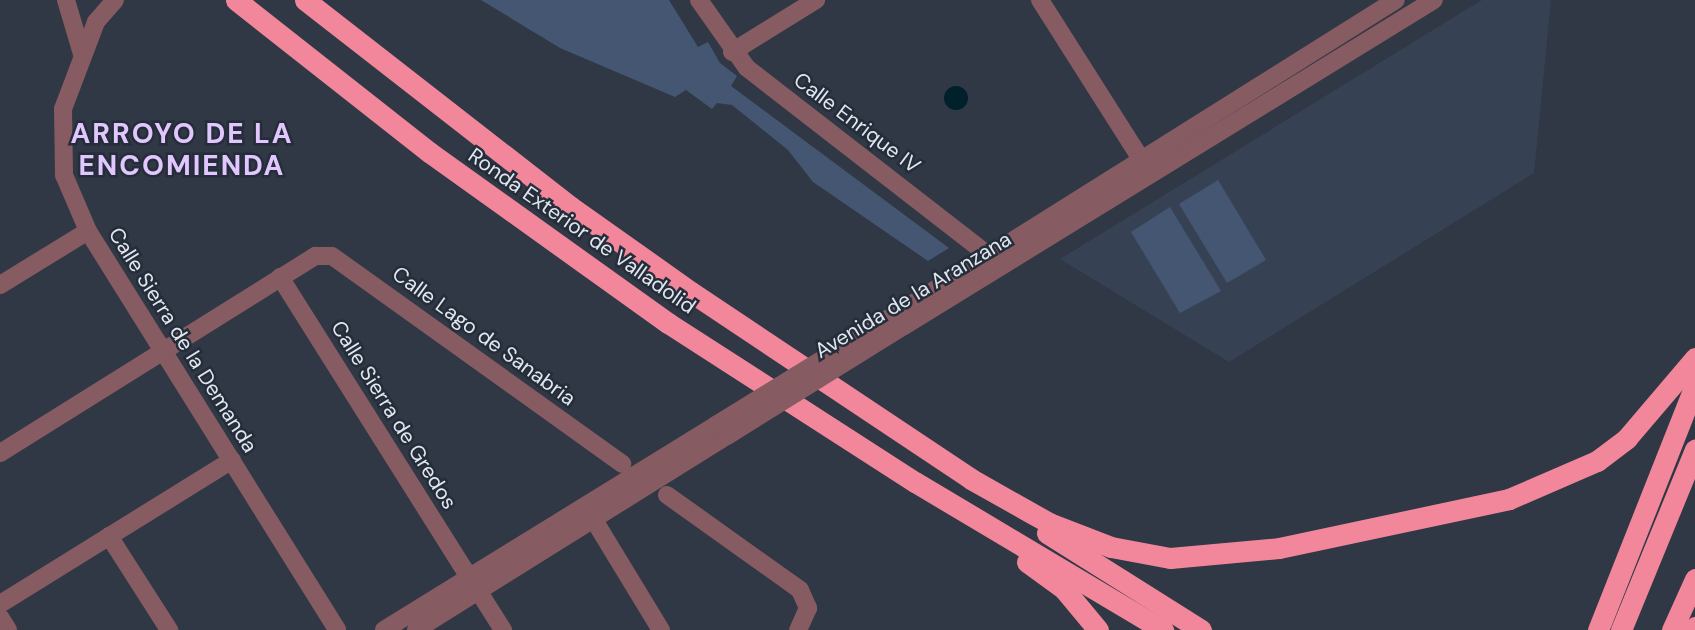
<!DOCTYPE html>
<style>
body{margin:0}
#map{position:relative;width:1695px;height:630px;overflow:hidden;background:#2f3844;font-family:"DM Sans",sans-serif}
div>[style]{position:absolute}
.built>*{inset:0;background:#364254}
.green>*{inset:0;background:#445672}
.water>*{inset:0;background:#00202b}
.round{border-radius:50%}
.minor>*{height:18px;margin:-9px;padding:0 9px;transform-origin:9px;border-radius:9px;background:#875b62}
.highway>*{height:21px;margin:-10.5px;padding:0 10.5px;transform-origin:10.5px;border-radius:10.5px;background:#f2879b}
.minor-bridge>*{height:18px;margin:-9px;padding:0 9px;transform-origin:9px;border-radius:9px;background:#875b62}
span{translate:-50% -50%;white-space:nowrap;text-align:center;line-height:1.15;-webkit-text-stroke:5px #252d3a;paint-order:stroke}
.street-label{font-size:21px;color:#e1e7ef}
.district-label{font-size:28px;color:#e2c7ff;font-weight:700;letter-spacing:2px}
</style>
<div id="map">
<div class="built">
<i style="clip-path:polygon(1482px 0,1551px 0,1534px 173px,1229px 362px,1060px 259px)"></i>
</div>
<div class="green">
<i style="clip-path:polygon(481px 0,669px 0,698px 47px,708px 42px,720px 63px,737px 76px,731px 86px,949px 248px,928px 261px,813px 182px,788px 150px,732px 105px,717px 103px,712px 109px,686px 90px,675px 97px,560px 48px)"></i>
<i style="clip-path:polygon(1218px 180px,1266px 260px,1227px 283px,1179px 204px)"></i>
<i style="clip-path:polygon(1170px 207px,1221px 291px,1180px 313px,1131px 232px)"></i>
</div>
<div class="water">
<i class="round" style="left:944px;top:86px;width:24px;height:24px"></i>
</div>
<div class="minor">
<i style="left:66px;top:0;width:56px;rotate:73.5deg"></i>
<i style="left:115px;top:0;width:29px;rotate:131deg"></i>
<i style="left:96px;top:22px;width:93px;rotate:110.8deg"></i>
<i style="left:63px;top:109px;width:66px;rotate:89.1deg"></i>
<i style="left:64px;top:175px;width:61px;rotate:66.8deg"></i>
<i style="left:88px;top:231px;width:470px;rotate:58deg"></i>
<i style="left:699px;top:0;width:83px;rotate:54.8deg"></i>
<i style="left:747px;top:68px;width:318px;rotate:37.8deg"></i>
<i style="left:1040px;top:0;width:191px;rotate:57.6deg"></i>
<i style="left:732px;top:52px;width:99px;rotate:-31.8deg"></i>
<i style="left:280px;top:277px;width:355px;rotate:57.8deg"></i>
<i style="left:0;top:285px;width:103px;rotate:-31.5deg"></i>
<i style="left:896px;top:314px;width:590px;rotate:-32.13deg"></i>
<i style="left:904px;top:326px;width:622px;rotate:-31.6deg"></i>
<i style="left:0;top:453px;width:372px;rotate:-32deg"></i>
<i style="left:315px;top:256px;width:17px"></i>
<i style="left:332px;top:256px;width:357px;rotate:35.6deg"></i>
<i style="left:667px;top:495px;width:163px;rotate:35.5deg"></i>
<i style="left:800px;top:590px;width:20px;rotate:66deg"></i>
<i style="left:808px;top:608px;width:24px;rotate:114deg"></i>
<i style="left:594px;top:520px;width:129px;rotate:58.7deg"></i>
<i style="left:109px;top:536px;width:112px;rotate:57.4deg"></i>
<i style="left:479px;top:592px;width:45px;rotate:57.7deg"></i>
<i style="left:0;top:604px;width:273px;rotate:-31.8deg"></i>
<i style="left:0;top:617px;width:15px;rotate:58deg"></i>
<i style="left:384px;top:630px;width:390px;rotate:-31.7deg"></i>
<i style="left:416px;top:630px;width:367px;rotate:-32deg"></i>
</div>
<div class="highway">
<i style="left:236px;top:0;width:246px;rotate:38.2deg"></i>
<i style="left:429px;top:152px;width:294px;rotate:35.6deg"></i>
<i style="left:668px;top:323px;width:294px;rotate:32.8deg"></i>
<i style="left:915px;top:482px;width:289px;rotate:30.8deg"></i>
<i style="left:305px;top:0;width:337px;rotate:37.9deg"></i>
<i style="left:571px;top:207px;width:147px;rotate:35.3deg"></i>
<i style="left:691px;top:292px;width:337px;rotate:33.7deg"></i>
<i style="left:971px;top:479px;width:90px;rotate:29.4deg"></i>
<i style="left:1049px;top:523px;width:66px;rotate:21.2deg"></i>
<i style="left:1111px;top:547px;width:60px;rotate:10.6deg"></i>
<i style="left:1170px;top:558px;width:109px;rotate:-5.2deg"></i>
<i style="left:1279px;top:548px;width:235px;rotate:-12deg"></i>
<i style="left:1509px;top:499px;width:96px;rotate:-23.4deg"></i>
<i style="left:1597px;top:461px;width:38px;rotate:-37deg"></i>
<i style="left:1627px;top:438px;width:105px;rotate:-49.6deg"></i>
<i style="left:1047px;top:533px;width:182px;rotate:32.2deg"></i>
<i style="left:1027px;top:562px;width:46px;rotate:36.1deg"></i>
<i style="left:1064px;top:589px;width:53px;rotate:50.3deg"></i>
<i style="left:1598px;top:630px;width:264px;rotate:-68.4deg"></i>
<i style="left:1621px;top:630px;width:195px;rotate:-67.7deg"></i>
<i style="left:1672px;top:630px;width:56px;rotate:-65.7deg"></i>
<i style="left:1694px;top:630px;width:3px;rotate:-72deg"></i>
</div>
<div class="minor-bridge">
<i style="left:716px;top:425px;width:211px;rotate:-31.7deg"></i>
<i style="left:727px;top:436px;width:208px;rotate:-31.9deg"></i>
</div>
<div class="street-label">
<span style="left:857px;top:123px;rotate:37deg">Calle Enrique IV</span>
<span style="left:582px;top:231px;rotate:35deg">Ronda Exterior de Valladolid</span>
<span style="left:913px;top:295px;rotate:-31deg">Avenida de la Aranzana</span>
<span style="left:484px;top:336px;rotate:36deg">Calle Lago de Sanabria</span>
<span style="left:183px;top:340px;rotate:58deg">Calle Sierra de la Demanda</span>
<span style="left:394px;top:415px;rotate:58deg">Calle Sierra de Gredos</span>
</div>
<div class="district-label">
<span style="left:182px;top:150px">ARROYO DE LA<br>ENCOMIENDA</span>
</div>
</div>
